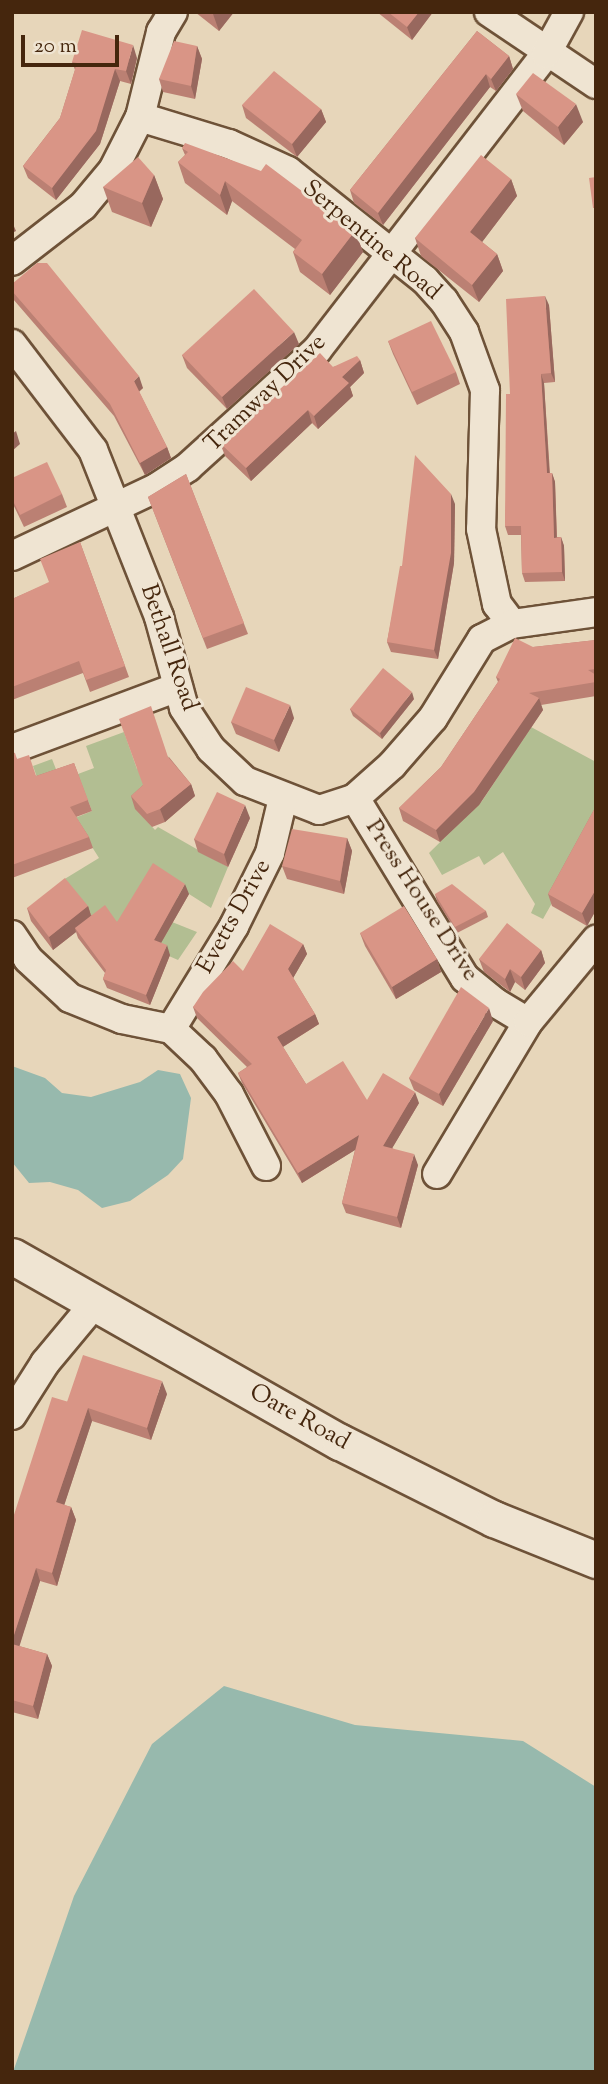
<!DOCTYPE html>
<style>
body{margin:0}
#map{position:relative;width:608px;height:2084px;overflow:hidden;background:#e7d6ba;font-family:"Sorts Mill Goudy",serif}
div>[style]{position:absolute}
.green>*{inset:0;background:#b2be92}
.water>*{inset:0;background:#97b9ad}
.roads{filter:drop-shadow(2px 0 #6e5238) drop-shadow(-2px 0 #6e5238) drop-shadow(0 2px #6e5238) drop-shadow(0 -2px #6e5238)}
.minor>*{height:28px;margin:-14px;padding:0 14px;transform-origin:14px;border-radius:14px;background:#efe4d2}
.tertiary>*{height:35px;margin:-17.5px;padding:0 17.5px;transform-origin:17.5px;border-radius:17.5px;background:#efe4d2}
.wall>*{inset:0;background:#bb8073}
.shaded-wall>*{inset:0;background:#98685e}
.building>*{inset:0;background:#d99586}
span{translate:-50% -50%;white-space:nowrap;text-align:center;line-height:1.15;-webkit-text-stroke:6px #efe4d2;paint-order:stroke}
.street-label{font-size:24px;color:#45260d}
.frame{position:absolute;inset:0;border:14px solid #45260d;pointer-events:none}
.scale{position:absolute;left:21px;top:35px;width:98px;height:32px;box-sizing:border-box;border:4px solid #45260d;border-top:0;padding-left:9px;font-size:21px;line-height:24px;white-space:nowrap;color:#45260d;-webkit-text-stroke:5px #efe4d2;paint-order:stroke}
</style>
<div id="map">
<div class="green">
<i style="clip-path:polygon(531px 727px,596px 762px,596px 825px,543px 919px,531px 913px,535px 904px,503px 852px,484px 865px,479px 856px,442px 875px,429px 853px,482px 801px)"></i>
<i style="clip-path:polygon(124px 732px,137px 769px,168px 756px,176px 773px,136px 809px,155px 830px,158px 827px,228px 867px,211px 908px,189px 894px,172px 922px,197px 932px,178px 960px,96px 924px,63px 880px,99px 858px,87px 839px,41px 789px,33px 766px,52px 759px,75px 818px,92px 811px,78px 774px,94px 768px,86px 746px)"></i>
</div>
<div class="water">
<i style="clip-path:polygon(12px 1066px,45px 1078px,62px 1093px,91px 1097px,140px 1082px,158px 1070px,180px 1074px,191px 1098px,183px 1159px,168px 1175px,130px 1201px,102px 1208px,78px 1190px,50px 1182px,29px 1183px,12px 1162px)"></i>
<i style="clip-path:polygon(224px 1686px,355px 1725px,523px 1741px,596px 1787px,596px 2072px,13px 2072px,74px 1896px,152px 1744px)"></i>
</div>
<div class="roads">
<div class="minor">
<i style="left:489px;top:12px;width:129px;rotate:33.9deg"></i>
<i style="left:140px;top:117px;width:93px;rotate:16.9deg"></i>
<i style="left:229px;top:144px;width:65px;rotate:24.6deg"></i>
<i style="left:288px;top:171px;width:175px;rotate:38.5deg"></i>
<i style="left:425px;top:280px;width:28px;rotate:48deg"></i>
<i style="left:444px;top:301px;width:37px;rotate:57deg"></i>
<i style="left:464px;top:332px;width:62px;rotate:70.1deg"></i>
<i style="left:485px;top:390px;width:139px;rotate:91.6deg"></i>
<i style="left:481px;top:529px;width:77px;rotate:78deg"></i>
<i style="left:497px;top:604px;width:25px;rotate:53deg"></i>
<i style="left:12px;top:261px;width:90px;rotate:-37.8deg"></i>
<i style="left:83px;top:206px;width:47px;rotate:-50.2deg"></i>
<i style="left:113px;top:170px;width:59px;rotate:-63deg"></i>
<i style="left:140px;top:117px;width:88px;rotate:-76.1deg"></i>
<i style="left:161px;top:32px;width:23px;rotate:-59deg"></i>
<i style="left:12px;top:344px;width:133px;rotate:52.6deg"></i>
<i style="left:93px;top:450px;width:180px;rotate:68.4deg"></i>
<i style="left:159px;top:617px;width:94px;rotate:74.6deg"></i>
<i style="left:184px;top:708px;width:49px;rotate:56.6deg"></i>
<i style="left:211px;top:749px;width:47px;rotate:43.3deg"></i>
<i style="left:245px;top:781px;width:79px;rotate:21.4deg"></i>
<i style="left:319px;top:810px;width:38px;rotate:-18deg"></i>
<i style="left:355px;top:798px;width:50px;rotate:-41.7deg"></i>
<i style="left:392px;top:765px;width:62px;rotate:-48.9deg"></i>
<i style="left:433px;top:718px;width:93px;rotate:-58.2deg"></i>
<i style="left:482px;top:639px;width:34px;rotate:-27deg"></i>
<i style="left:512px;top:624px;width:85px;rotate:-8.1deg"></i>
<i style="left:12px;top:556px;width:159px;rotate:-25.3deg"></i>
<i style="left:156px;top:488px;width:38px;rotate:-33deg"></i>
<i style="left:188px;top:467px;width:174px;rotate:-42.2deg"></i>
<i style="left:317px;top:350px;width:374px;rotate:-52.3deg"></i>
<i style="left:546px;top:54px;width:48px;rotate:-61.3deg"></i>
<i style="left:12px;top:749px;width:177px;rotate:-20.5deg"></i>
<i style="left:355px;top:798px;width:211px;rotate:58.6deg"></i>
<i style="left:465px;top:978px;width:40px;rotate:39deg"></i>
<i style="left:496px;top:1003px;width:37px;rotate:31deg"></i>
<i style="left:528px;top:1022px;width:177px;rotate:120.9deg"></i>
<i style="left:12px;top:935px;width:29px;rotate:56deg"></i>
<i style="left:28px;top:959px;width:57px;rotate:42.9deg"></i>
<i style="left:70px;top:998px;width:56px;rotate:22deg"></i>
<i style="left:122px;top:1019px;width:50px;rotate:11.5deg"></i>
<i style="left:528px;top:1022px;width:107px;rotate:-50.3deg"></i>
<i style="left:266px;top:1166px;width:81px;rotate:-117.2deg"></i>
<i style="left:229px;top:1094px;width:44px;rotate:-126.6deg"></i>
<i style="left:203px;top:1059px;width:44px;rotate:-136.8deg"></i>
<i style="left:171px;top:1029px;width:121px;rotate:-58.5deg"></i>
<i style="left:234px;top:926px;width:81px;rotate:-63.7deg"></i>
<i style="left:270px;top:853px;width:57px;rotate:-76.7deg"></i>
<i style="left:12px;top:1415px;width:62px;rotate:-57.6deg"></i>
<i style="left:45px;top:1363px;width:78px;rotate:-50.2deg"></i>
</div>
<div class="tertiary">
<i style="left:12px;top:1256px;width:377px;rotate:29.6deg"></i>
<i style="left:340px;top:1442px;width:172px;rotate:26.6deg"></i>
<i style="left:494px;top:1519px;width:110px;rotate:21.9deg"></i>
</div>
</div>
<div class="wall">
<i style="clip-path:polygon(195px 12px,234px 12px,219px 31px)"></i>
<i style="clip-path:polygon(377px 12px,433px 12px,412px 40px)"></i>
<i style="clip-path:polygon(477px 31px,509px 56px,513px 69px,496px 91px,490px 87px,383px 225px,354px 203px,350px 190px)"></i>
<i style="clip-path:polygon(197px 46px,202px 59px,195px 99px,163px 92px,159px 79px)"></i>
<i style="clip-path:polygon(137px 58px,131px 84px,120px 81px,100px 144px,56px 200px,28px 178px,23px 166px,60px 118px,75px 70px,72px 62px)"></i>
<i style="clip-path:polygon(516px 94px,583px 122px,564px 145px,523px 111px)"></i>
<i style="clip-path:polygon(242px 105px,321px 109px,326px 122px,297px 157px,246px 118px)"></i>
<i style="clip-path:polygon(182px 148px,355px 231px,363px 252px,330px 295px,300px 272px,293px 252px,295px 249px,232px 201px,227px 215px,185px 183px,178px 162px,185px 155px)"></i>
<i style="clip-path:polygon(154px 175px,163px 199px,151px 227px,112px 212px,103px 187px)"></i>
<i style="clip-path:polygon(511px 179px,517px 196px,482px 242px,497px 254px,503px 271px,479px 302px,421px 256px,415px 238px)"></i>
<i style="clip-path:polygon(12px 284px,143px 388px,139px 392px,167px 447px,171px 458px,145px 475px,114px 416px,13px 299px)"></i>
<i style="clip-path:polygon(549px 305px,555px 382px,544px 383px,550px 473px,552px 473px,555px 482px,557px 537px,561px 537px,564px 546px,565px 581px,525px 582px,522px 573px,521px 535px,508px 535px,505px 526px,510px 394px)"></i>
<i style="clip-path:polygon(388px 341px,456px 372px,460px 384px,417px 405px,393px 354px)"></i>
<i style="clip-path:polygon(299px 344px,227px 409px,187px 368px,182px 355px)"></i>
<i style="clip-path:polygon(360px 360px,364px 373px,350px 387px,353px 396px,318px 429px,312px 423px,251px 481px,225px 456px,220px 443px,333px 367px)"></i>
<i style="clip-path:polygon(186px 474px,248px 634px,207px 649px,148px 497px)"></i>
<i style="clip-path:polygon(12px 478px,62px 494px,67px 507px,24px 527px,12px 502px)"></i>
<i style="clip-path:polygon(455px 504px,454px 563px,438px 659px,391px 652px,387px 642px,402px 566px)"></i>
<i style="clip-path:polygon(80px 542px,129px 677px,90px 692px,83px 673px,12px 700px,12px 599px,49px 583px)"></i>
<i style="clip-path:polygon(596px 640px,596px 696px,541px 705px,543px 710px,479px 805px,440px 842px,403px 821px,399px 808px,441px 767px,498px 682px,496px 677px,533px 647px)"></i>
<i style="clip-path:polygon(414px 699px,382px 739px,353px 716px,350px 709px)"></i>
<i style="clip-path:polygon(294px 718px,279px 752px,236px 734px,231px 722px)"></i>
<i style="clip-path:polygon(12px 752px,17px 759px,36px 776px,74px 763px,92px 811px,76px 817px,89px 837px,93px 848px,12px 878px)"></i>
<i style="clip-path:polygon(169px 757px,191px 784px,195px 796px,165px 822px,152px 827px,135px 809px,131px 796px,143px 785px)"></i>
<i style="clip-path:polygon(596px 806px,596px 910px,587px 926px,552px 906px,548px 894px)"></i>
<i style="clip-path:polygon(250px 818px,228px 867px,198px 852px,194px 839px)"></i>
<i style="clip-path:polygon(347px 838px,352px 851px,344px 894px,287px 879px,282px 866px)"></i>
<i style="clip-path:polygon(189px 894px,161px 943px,170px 955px,150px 1005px,107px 988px,103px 979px,105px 973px,78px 938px,76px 932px,53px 950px,31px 921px,27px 908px,88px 906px,91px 915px,117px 922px)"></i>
<i style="clip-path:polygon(435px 894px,486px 911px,488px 917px,457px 933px,437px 901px)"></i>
<i style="clip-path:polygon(360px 933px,437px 959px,441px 972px,396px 999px,365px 946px)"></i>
<i style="clip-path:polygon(303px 944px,307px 954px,293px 978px,315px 1014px,319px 1024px,283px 1047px,306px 1084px,367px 1100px,419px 1103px,392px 1148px,418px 1165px,401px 1228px,346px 1213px,342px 1203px,355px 1150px,302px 1183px,242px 1083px,238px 1073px,247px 1067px,197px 1018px,193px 1007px,243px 971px)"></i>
<i style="clip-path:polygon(541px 950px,545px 963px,525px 990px,515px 982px,510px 992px,484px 972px,479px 959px)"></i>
<i style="clip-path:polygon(493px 1021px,443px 1106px,414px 1090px,409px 1078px)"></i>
<i style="clip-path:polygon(167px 1394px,151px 1440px,92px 1421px,64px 1505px,71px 1507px,76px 1520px,57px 1586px,40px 1581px,19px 1646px,47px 1654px,52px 1666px,38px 1719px,12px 1712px,12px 1521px,67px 1402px)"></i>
</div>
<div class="shaded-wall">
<i style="clip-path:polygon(215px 12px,234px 12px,219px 31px,213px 14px)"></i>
<i style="clip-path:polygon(419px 12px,433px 12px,412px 40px,407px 27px)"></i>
<i style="clip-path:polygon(133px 45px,137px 58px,131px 84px,126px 71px)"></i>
<i style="clip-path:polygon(197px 46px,202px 59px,195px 99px,191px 86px)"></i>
<i style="clip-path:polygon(509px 56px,513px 69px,496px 91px,491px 79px)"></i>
<i style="clip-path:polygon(115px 69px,120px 81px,100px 144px,56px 200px,52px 188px)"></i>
<i style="clip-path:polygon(486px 74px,490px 87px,383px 225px,378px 213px)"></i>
<i style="clip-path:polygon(576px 104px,583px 122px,564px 145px,558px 127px)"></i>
<i style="clip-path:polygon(321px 109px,326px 122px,297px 157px,292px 144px)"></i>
<i style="clip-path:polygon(154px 175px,163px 199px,151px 227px,142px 203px)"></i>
<i style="clip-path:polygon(511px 179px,517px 196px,476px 250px,470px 232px)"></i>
<i style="clip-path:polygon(225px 181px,232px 201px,227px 215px,220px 195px)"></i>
<i style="clip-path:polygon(12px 222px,16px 231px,12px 233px)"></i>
<i style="clip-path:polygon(355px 231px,363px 252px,330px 295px,322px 274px)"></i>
<i style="clip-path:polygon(497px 254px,503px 271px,479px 302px,472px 285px)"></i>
<i style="clip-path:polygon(545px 296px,549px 305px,555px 382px,551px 373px)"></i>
<i style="clip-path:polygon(294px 332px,299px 344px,227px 409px,222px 397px)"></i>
<i style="clip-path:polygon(360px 360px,364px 373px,350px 387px,353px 396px,318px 429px,314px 416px,342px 377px)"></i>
<i style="clip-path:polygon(541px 374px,544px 383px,550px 482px,547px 473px)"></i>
<i style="clip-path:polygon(139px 376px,143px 388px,138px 392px,134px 381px)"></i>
<i style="clip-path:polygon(308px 410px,312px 423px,251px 481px,246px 468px)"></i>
<i style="clip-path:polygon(16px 431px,20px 444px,12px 451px,12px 434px)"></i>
<i style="clip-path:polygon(167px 447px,171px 458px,145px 475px,140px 463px)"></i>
<i style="clip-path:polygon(552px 473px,555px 482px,557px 547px,554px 538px)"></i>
<i style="clip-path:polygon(451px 494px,455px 504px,454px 563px,438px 659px,434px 650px)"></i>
<i style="clip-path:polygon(561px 537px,564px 546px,565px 581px,562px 572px)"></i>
<i style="clip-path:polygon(412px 692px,414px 699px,382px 739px,380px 733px)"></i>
<i style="clip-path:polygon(539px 698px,543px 710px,479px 805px,440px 842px,436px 830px)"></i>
<i style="clip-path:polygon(290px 705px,294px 718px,279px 752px,274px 740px)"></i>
<i style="clip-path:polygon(191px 784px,195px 796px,165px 822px,160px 809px)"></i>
<i style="clip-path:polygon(245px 805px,250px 818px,228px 867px,224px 854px)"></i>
<i style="clip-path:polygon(347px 838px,352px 851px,344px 894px,340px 881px)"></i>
<i style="clip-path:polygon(185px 884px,189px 894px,157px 950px,154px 940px)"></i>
<i style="clip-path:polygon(596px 889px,596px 910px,587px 926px,582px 913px)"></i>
<i style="clip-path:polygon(88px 906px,92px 919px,75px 928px,76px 932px,53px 950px,49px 937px)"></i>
<i style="clip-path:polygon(303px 944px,307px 954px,292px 980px,288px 969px)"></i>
<i style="clip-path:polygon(167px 945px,170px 955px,150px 1005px,146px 995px)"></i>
<i style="clip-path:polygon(541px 950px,545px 963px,525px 990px,521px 977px)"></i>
<i style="clip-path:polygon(437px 959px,441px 972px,396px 999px,392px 987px)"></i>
<i style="clip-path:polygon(510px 969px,515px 982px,510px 992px,505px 979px)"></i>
<i style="clip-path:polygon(489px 1008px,493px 1021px,443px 1106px,439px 1094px)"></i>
<i style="clip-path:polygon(315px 1014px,319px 1024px,281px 1048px,277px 1037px)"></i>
<i style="clip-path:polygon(415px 1092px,419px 1103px,387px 1157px,383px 1146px)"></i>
<i style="clip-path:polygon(359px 1135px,363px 1145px,302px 1183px,298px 1173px)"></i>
<i style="clip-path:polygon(414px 1154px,418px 1165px,401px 1228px,397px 1217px)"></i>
<i style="clip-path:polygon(162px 1381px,167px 1394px,151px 1440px,147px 1428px)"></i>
<i style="clip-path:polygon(88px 1408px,92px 1421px,61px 1515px,56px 1502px)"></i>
<i style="clip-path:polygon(71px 1507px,76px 1520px,57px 1586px,52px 1573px)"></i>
<i style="clip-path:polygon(36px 1568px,40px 1581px,16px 1657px,12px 1647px,12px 1641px)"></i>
<i style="clip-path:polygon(47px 1654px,52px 1666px,38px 1719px,33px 1706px)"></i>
</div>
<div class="building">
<i style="clip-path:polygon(388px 12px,419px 12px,407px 27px)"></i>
<i style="clip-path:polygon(82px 30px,133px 45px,126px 71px,115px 69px,96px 131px,52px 188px,23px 166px,60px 118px,77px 63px,72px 62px)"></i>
<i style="clip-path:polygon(477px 31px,509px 56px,491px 79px,486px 74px,378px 213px,350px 190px)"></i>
<i style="clip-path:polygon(174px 41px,197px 46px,191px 86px,159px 79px)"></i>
<i style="clip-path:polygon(274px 71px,321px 109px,292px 144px,242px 105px)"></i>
<i style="clip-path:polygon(533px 73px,576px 104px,558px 127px,516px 94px)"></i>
<i style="clip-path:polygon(185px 143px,261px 171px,266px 164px,355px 231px,322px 274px,293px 252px,302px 240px,225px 181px,220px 195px,178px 162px,188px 152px,182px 148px)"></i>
<i style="clip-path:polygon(481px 155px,511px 179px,470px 232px,497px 254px,472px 285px,415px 238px)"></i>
<i style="clip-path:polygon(138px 157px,154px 175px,142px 203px,103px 187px)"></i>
<i style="clip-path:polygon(596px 177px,596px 208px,593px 208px,589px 178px)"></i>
<i style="clip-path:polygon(37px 263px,47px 263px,139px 376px,134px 381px,167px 447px,140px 463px,110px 404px,12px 291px,12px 284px)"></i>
<i style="clip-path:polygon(254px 289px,294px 332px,222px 397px,182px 355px)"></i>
<i style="clip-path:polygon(545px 296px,551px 373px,541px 374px,547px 473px,552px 473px,554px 538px,561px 537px,562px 572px,522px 573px,521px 526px,505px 526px,506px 394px,510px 394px,506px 299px)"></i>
<i style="clip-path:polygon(431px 321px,456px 372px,412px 392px,388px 341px)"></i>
<i style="clip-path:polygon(320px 353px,333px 367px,357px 356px,360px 360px,342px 377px,349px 383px,314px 416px,308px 410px,246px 468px,220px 443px)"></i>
<i style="clip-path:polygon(415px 455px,451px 494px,451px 553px,434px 650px,387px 642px,400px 566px,402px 566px)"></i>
<i style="clip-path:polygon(47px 462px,62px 494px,20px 515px,12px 499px,12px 478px)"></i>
<i style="clip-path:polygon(186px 474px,244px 623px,203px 638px,148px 497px)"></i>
<i style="clip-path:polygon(80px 542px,125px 666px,86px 680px,79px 661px,12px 687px,12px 599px,49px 582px,40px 559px)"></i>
<i style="clip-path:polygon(515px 638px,533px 647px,596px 640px,596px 669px,588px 670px,596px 675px,596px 682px,529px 693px,539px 698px,474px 792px,436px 830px,399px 808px,441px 767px,500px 679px,496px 677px)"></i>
<i style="clip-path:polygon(383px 668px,412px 692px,380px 733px,350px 709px)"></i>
<i style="clip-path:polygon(246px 687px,290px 705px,274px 740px,231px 722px)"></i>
<i style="clip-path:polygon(151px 706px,168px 757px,191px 784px,160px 809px,147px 814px,131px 796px,143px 785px,119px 719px)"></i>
<i style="clip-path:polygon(12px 752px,15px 753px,17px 759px,29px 755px,36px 776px,74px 763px,88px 800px,70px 807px,89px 837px,12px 865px)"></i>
<i style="clip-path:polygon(217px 792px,245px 805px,224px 854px,194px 839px)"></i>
<i style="clip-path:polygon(596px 806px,596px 889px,582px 913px,548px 894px)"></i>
<i style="clip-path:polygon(292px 829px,347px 838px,340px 881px,282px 866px)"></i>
<i style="clip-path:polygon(153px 863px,185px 884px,154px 940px,167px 945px,146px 995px,103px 979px,106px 970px,75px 928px,105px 905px,117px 922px)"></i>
<i style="clip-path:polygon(65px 878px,88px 906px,49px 937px,27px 908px)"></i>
<i style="clip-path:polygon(452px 884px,486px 911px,455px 927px,435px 894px)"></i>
<i style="clip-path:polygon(404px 906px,437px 959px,392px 987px,360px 933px)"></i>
<i style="clip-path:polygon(507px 923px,541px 950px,521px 977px,510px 969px,505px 979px,479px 959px)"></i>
<i style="clip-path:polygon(270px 924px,303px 944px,288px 969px,315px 1014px,277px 1037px,306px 1084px,343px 1061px,367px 1100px,383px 1073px,415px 1092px,383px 1146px,414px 1154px,397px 1217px,342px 1203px,359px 1135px,298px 1173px,238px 1073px,252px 1064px,193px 1007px,203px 992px,233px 961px,243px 971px)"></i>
<i style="clip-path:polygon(461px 987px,489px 1008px,439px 1094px,409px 1078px)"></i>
<i style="clip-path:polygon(83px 1355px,162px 1381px,147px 1428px,88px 1408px,56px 1502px,71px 1507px,52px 1573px,36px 1568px,12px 1641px,12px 1521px,52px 1397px,72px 1403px,67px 1402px)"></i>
<i style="clip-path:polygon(12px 1644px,47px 1654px,33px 1706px,12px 1700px)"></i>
</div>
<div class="street-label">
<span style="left:371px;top:241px;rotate:40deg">Serpentine Road</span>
<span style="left:266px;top:394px;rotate:-44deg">Tramway Drive</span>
<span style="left:168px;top:648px;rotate:71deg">Bethall Road</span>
<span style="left:421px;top:901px;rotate:57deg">Press House Drive</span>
<span style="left:235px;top:917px;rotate:-61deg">Evetts Drive</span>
<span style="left:299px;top:1418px;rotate:29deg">Oare Road</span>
</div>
<div class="frame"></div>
<div class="scale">20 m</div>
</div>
